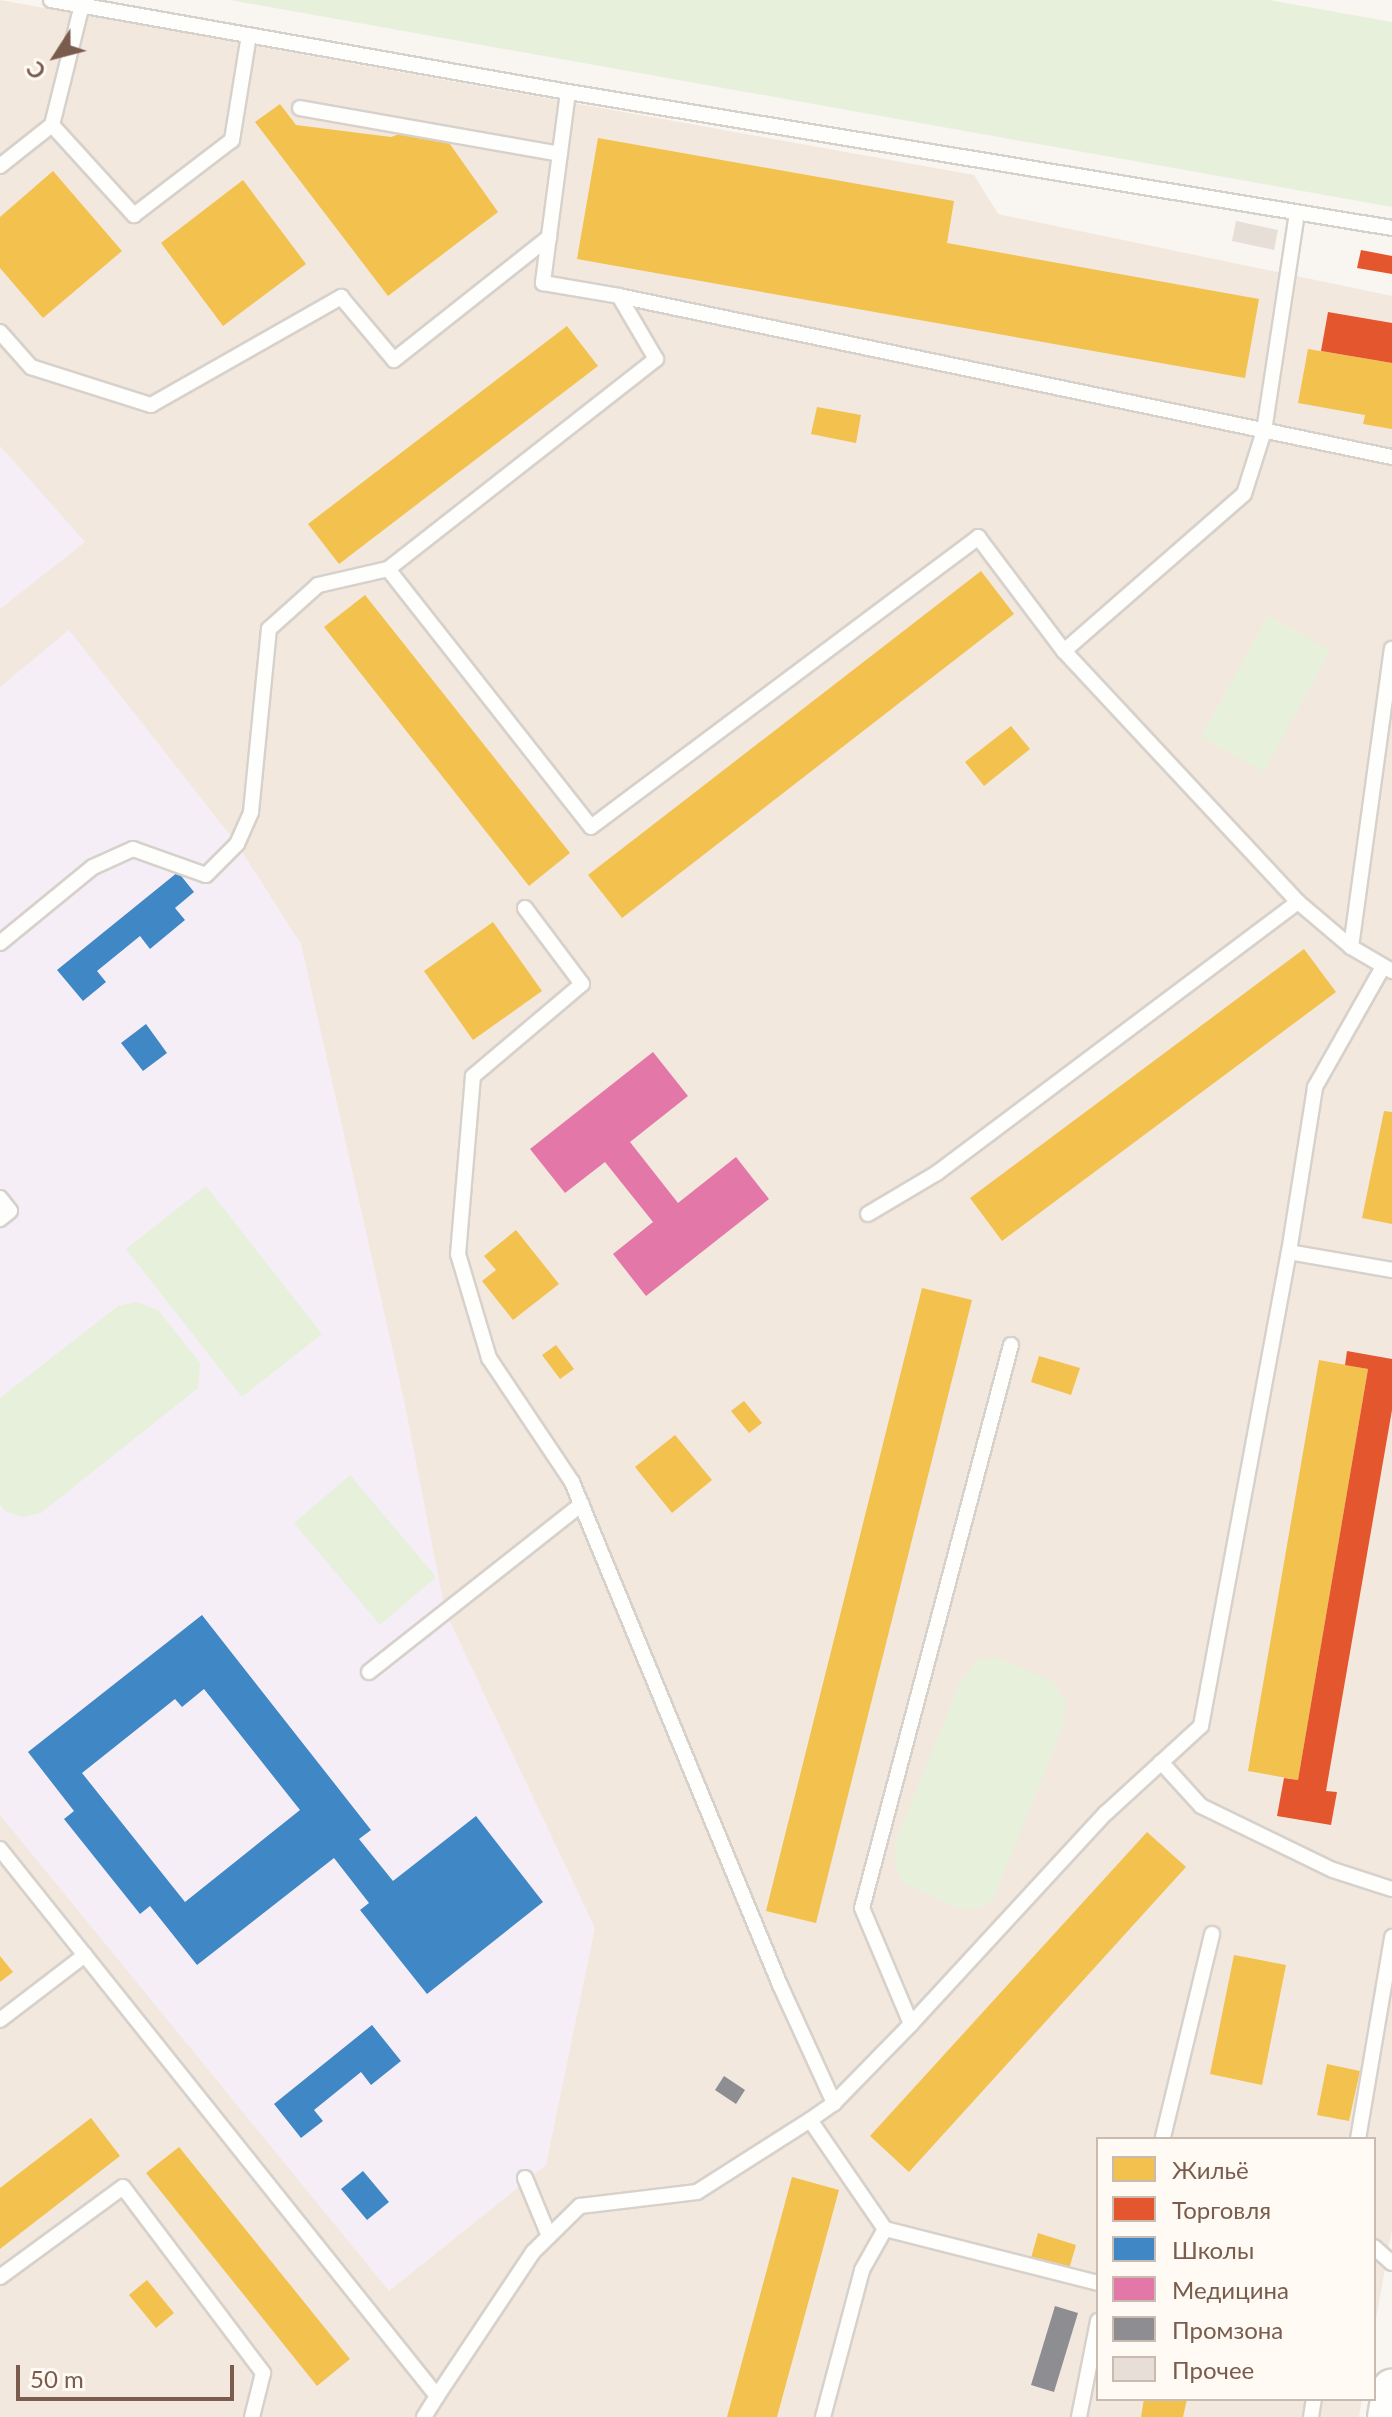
<!DOCTYPE html>
<meta charset="utf-8">
<style>
body{margin:0}
#map{position:relative;width:1392px;height:2417px;overflow:hidden;background:#f9f5f0;font-family:Lato,sans-serif}
div>[style]{position:absolute}
.residential>*{inset:0;background:#f2e8de}
.education>*{inset:0;background:#f6eef6}
.green>*{inset:0;background:#e7f0db}
.homes>*{inset:0;background:#f2c14e}
.shops>*{inset:0;background:#e4572e}
.schools>*{inset:0;background:#3f88c5}
.health>*{inset:0;background:#e377a8}
.industry>*{inset:0;background:#8d8d92}
.building>*{inset:0;background:#e6ded7}
.roads{filter:drop-shadow(2px 0 #d7d1cb) drop-shadow(-2px 0 #d7d1cb) drop-shadow(0 2px #d7d1cb) drop-shadow(0 -2px #d7d1cb)}
.lane>*{height:14px;margin:-7px;padding:0 7px;transform-origin:7px;border-radius:7px;background:#fefefd}
.secondary>*{height:38px;margin:-19px;padding:0 19px;transform-origin:19px;border-radius:19px;background:#fefefd}
span{translate:-50% -50%;white-space:nowrap;text-align:center;line-height:1.15;-webkit-text-stroke:8px #fffaf3;paint-order:stroke}
.legend{position:absolute;left:1096px;top:2137px;width:280px;height:264px;box-sizing:border-box;background:#fffaf3;border:2px solid #cabbb1;margin:0;padding:10px 14px;list-style:none;font-size:24px;color:#7a5c4d}
.legend li{display:flex;align-items:center;gap:16px;height:40px}
.legend b{width:40px;border:2px solid #cabbb1}
.north{position:absolute;left:16px;top:16px;width:80px;height:80px;-webkit-text-stroke:6px #fffaf3;paint-order:stroke;rotate:234deg;font-size:22px;font-weight:700;line-height:32px;text-align:center;color:#7a5c4d}
.north::after{content:'';display:block;margin:auto;width:28px;height:36px;background:#7a5c4d;clip-path:polygon(50% 0,100% 100%,50% 72%,0 100%)}
.scale{position:absolute;left:16px;top:2365px;width:218px;height:36px;box-sizing:border-box;border:4px solid #7a5c4d;border-top:0;padding-left:10px;font-size:24px;line-height:28px;white-space:nowrap;color:#7a5c4d;-webkit-text-stroke:6px #fffaf3;paint-order:stroke}
</style>
<div id="map">
<div class="residential">
<i style="clip-path:polygon(0 0,974px 175px,998px 214px,1392px 296px,1392px 2229px,1374px 2331px,1374px 2139px,1098px 2139px,1098px 2399px,1362px 2399px,1359px 2417px,0 2417px)"></i>
</div>
<div class="education">
<i style="clip-path:polygon(0 446px,85px 542px,0 609px)"></i>
<i style="clip-path:polygon(69px 630px,237px 844px,301px 944px,404px 1400px,445px 1611px,595px 1928px,546px 2165px,389px 2291px,0 1815px,0 687px)"></i>
</div>
<div class="green">
<i style="clip-path:polygon(230px 0,1269px 0,1392px 22px,1392px 207px)"></i>
<i style="clip-path:polygon(1268px 616px,1330px 650px,1264px 772px,1201px 737px)"></i>
<i style="clip-path:polygon(206px 1186px,322px 1334px,242px 1397px,126px 1249px)"></i>
<i style="clip-path:polygon(137px 1302px,158px 1310px,200px 1363px,198px 1388px,41px 1513px,21px 1517px,5px 1511px,0 1505px,0 1398px,118px 1306px)"></i>
<i style="clip-path:polygon(350px 1475px,436px 1577px,380px 1625px,294px 1523px)"></i>
<i style="clip-path:polygon(998px 1658px,1052px 1681px,1066px 1700px,1062px 1729px,993px 1900px,976px 1909px,960px 1909px,902px 1882px,895px 1865px,895px 1842px,960px 1682px,977px 1660px)"></i>
</div>
<div class="homes">
<i style="clip-path:polygon(280px 104px,296px 125px,391px 137px,411px 130px,447px 140px,498px 212px,388px 296px,255px 122px)"></i>
<i style="clip-path:polygon(598px 138px,954px 201px,947px 243px,1259px 299px,1245px 378px,577px 259px)"></i>
<i style="clip-path:polygon(53px 171px,122px 251px,43px 318px,0 268px,0 217px)"></i>
<i style="clip-path:polygon(243px 180px,306px 264px,223px 326px,161px 243px)"></i>
<i style="clip-path:polygon(567px 326px,598px 366px,339px 564px,308px 524px)"></i>
<i style="clip-path:polygon(1308px 349px,1392px 363px,1392px 429px,1363px 424px,1365px 415px,1298px 403px)"></i>
<i style="clip-path:polygon(817px 407px,861px 415px,856px 443px,811px 434px)"></i>
<i style="clip-path:polygon(981px 571px,1014px 614px,622px 918px,588px 875px)"></i>
<i style="clip-path:polygon(365px 595px,570px 853px,529px 886px,324px 627px)"></i>
<i style="clip-path:polygon(1011px 726px,1030px 749px,984px 786px,965px 762px)"></i>
<i style="clip-path:polygon(493px 922px,542px 991px,473px 1040px,424px 971px)"></i>
<i style="clip-path:polygon(1304px 949px,1336px 992px,1002px 1241px,970px 1198px)"></i>
<i style="clip-path:polygon(1384px 1111px,1392px 1112px,1392px 1224px,1362px 1218px)"></i>
<i style="clip-path:polygon(516px 1230px,559px 1284px,513px 1320px,482px 1281px,496px 1270px,484px 1256px)"></i>
<i style="clip-path:polygon(922px 1288px,972px 1300px,816px 1923px,766px 1911px)"></i>
<i style="clip-path:polygon(556px 1345px,574px 1369px,560px 1379px,542px 1355px)"></i>
<i style="clip-path:polygon(1039px 1356px,1080px 1368px,1071px 1395px,1031px 1382px)"></i>
<i style="clip-path:polygon(1319px 1360px,1368px 1369px,1298px 1780px,1248px 1771px)"></i>
<i style="clip-path:polygon(744px 1401px,762px 1423px,749px 1433px,731px 1411px)"></i>
<i style="clip-path:polygon(675px 1435px,712px 1480px,672px 1513px,635px 1467px)"></i>
<i style="clip-path:polygon(1147px 1832px,1186px 1867px,909px 2172px,870px 2136px)"></i>
<i style="clip-path:polygon(1234px 1955px,1286px 1965px,1262px 2085px,1210px 2074px)"></i>
<i style="clip-path:polygon(0 1956px,13px 1972px,0 1982px)"></i>
<i style="clip-path:polygon(1327px 2064px,1360px 2071px,1349px 2121px,1317px 2115px)"></i>
<i style="clip-path:polygon(91px 2118px,120px 2156px,0 2249px,0 2188px)"></i>
<i style="clip-path:polygon(179px 2147px,350px 2359px,317px 2386px,146px 2173px)"></i>
<i style="clip-path:polygon(792px 2177px,839px 2190px,777px 2417px,727px 2417px)"></i>
<i style="clip-path:polygon(1038px 2233px,1076px 2245px,1069px 2269px,1031px 2258px)"></i>
<i style="clip-path:polygon(147px 2280px,174px 2313px,156px 2328px,129px 2295px)"></i>
<i style="clip-path:polygon(1144px 2399px,1187px 2399px,1183px 2417px,1141px 2417px)"></i>
</div>
<div class="shops">
<i style="clip-path:polygon(1361px 250px,1392px 256px,1392px 274px,1357px 268px)"></i>
<i style="clip-path:polygon(1328px 312px,1392px 323px,1392px 363px,1321px 351px)"></i>
<i style="clip-path:polygon(1347px 1351px,1392px 1359px,1392px 1410px,1326px 1791px,1337px 1792px,1331px 1825px,1277px 1816px,1284px 1778px,1298px 1780px,1368px 1369px,1345px 1365px)"></i>
</div>
<div class="schools">
<i style="clip-path:polygon(178px 872px,194px 892px,175px 908px,185px 920px,150px 949px,140px 936px,97px 971px,106px 982px,83px 1001px,57px 970px)"></i>
<i style="clip-path:polygon(146px 1024px,167px 1053px,143px 1071px,121px 1043px)"></i>
<i style="clip-path:polygon(evenodd,202px 1615px,371px 1830px,359px 1839px,393px 1881px,476px 1816px,543px 1902px,427px 1994px,360px 1910px,369px 1903px,334px 1858px,197px 1965px,150px 1906px,140px 1914px,64px 1819px,74px 1811px,28px 1752px,202px 1615px,204px 1689px,300px 1810px,185px 1902px,82px 1773px,175px 1699px,182px 1707px,204px 1689px)"></i>
<i style="clip-path:polygon(372px 2025px,401px 2061px,371px 2085px,361px 2072px,314px 2110px,323px 2121px,301px 2138px,274px 2104px)"></i>
<i style="clip-path:polygon(363px 2171px,389px 2202px,367px 2220px,341px 2189px)"></i>
</div>
<div class="health">
<i style="clip-path:polygon(653px 1052px,688px 1096px,630px 1142px,678px 1203px,736px 1157px,769px 1199px,646px 1296px,613px 1254px,653px 1222px,605px 1162px,565px 1193px,530px 1149px)"></i>
</div>
<div class="industry">
<i style="clip-path:polygon(724px 2076px,745px 2090px,736px 2104px,715px 2090px)"></i>
<i style="clip-path:polygon(1055px 2306px,1078px 2313px,1054px 2392px,1031px 2385px)"></i>
</div>
<div class="building">
<i style="clip-path:polygon(1236px 221px,1278px 230px,1274px 250px,1232px 241px)"></i>
</div>
<div class="roads">
<div class="lane">
<i style="left:51px;top:0;width:525px;rotate:10.09deg"></i>
<i style="left:568px;top:92px;width:835px;rotate:9.37deg"></i>
<i style="left:568px;top:92px;width:193px;rotate:97.5deg"></i>
<i style="left:543px;top:283px;width:77px;rotate:9.7deg"></i>
<i style="left:619px;top:296px;width:73px;rotate:59.6deg"></i>
<i style="left:656px;top:359px;width:340px;rotate:141.9deg"></i>
<i style="left:388px;top:569px;width:328px;rotate:51.8deg"></i>
<i style="left:591px;top:827px;width:484px;rotate:-36.8deg"></i>
<i style="left:978px;top:537px;width:143px;rotate:53deg"></i>
<i style="left:1064px;top:651px;width:239px;rotate:-41.1deg"></i>
<i style="left:1244px;top:494px;width:66px;rotate:-72.4deg"></i>
<i style="left:1264px;top:431px;width:221px;rotate:-81.4deg"></i>
<i style="left:300px;top:108px;width:264px;rotate:10deg"></i>
<i style="left:52px;top:125px;width:122px;rotate:47.7deg"></i>
<i style="left:134px;top:215px;width:123px;rotate:-37.4deg"></i>
<i style="left:232px;top:140px;width:106px;rotate:-80.8deg"></i>
<i style="left:0;top:166px;width:66px;rotate:-38.3deg"></i>
<i style="left:52px;top:125px;width:124px;rotate:-76deg"></i>
<i style="left:619px;top:296px;width:790px;rotate:11.77deg"></i>
<i style="left:0;top:332px;width:47px;rotate:48.5deg"></i>
<i style="left:31px;top:367px;width:126px;rotate:17.6deg"></i>
<i style="left:151px;top:405px;width:219px;rotate:-29.6deg"></i>
<i style="left:341px;top:297px;width:82px;rotate:49.9deg"></i>
<i style="left:394px;top:360px;width:198px;rotate:-38.4deg"></i>
<i style="left:1064px;top:651px;width:343px;rotate:47deg"></i>
<i style="left:1298px;top:902px;width:70px;rotate:40.3deg"></i>
<i style="left:1351px;top:947px;width:48px;rotate:30.3deg"></i>
<i style="left:525px;top:908px;width:95px;rotate:53.1deg"></i>
<i style="left:582px;top:984px;width:143px;rotate:139.8deg"></i>
<i style="left:473px;top:1076px;width:179px;rotate:94.8deg"></i>
<i style="left:458px;top:1254px;width:109px;rotate:73.4deg"></i>
<i style="left:489px;top:1358px;width:149px;rotate:56.2deg"></i>
<i style="left:572px;top:1482px;width:544px;rotate:67.53deg"></i>
<i style="left:780px;top:1985px;width:130px;rotate:65.4deg"></i>
<i style="left:0;top:943px;width:120px;rotate:-39.3deg"></i>
<i style="left:93px;top:867px;width:44px;rotate:-24.2deg"></i>
<i style="left:133px;top:849px;width:77px;rotate:19.6deg"></i>
<i style="left:206px;top:875px;width:44px;rotate:-45deg"></i>
<i style="left:237px;top:844px;width:35px;rotate:-66deg"></i>
<i style="left:251px;top:812px;width:184px;rotate:-84.4deg"></i>
<i style="left:269px;top:629px;width:66px;rotate:-41.9deg"></i>
<i style="left:318px;top:585px;width:72px;rotate:-12.9deg"></i>
<i style="left:1351px;top:947px;width:301px;rotate:-82.2deg"></i>
<i style="left:0;top:1198px;width:16px;rotate:52deg"></i>
<i style="left:10px;top:1211px;width:13px;rotate:141deg"></i>
<i style="left:868px;top:1214px;width:80px;rotate:-30.7deg"></i>
<i style="left:937px;top:1173px;width:451px;rotate:-36.9deg"></i>
<i style="left:1289px;top:1252px;width:167px;rotate:-81deg"></i>
<i style="left:1315px;top:1087px;width:138px;rotate:-60.5deg"></i>
<i style="left:1011px;top:1345px;width:582px;rotate:104.82deg"></i>
<i style="left:862px;top:1908px;width:126px;rotate:67.1deg"></i>
<i style="left:911px;top:2024px;width:287px;rotate:-47.3deg"></i>
<i style="left:1106px;top:1813px;width:129px;rotate:-42.5deg"></i>
<i style="left:1201px;top:1726px;width:482px;rotate:-79.5deg"></i>
<i style="left:1289px;top:1252px;width:105px;rotate:9.9deg"></i>
<i style="left:369px;top:1672px;width:271px;rotate:-38.3deg"></i>
<i style="left:1161px;top:1762px;width:59px;rotate:47.7deg"></i>
<i style="left:1201px;top:1806px;width:147px;rotate:25.9deg"></i>
<i style="left:1333px;top:1870px;width:62px;rotate:17.9deg"></i>
<i style="left:0;top:1849px;width:700px;rotate:51.38deg"></i>
<i style="left:437px;top:2396px;width:173px;rotate:-56.3deg"></i>
<i style="left:533px;top:2252px;width:66px;rotate:-44.4deg"></i>
<i style="left:580px;top:2206px;width:118px;rotate:-6.8deg"></i>
<i style="left:697px;top:2192px;width:134px;rotate:-32.5deg"></i>
<i style="left:810px;top:2120px;width:132px;rotate:55.5deg"></i>
<i style="left:885px;top:2229px;width:220px;rotate:14.2deg"></i>
<i style="left:0;top:2020px;width:107px;rotate:-37.4deg"></i>
<i style="left:810px;top:2120px;width:29px;rotate:-35deg"></i>
<i style="left:834px;top:2103px;width:110px;rotate:-45.7deg"></i>
<i style="left:1163px;top:2137px;width:209px;rotate:-76.4deg"></i>
<i style="left:1358px;top:2139px;width:205px;rotate:-80.4deg"></i>
<i style="left:525px;top:2178px;width:63px;rotate:67.5deg"></i>
<i style="left:1374px;top:2247px;width:24px;rotate:42deg"></i>
<i style="left:0;top:2277px;width:152px;rotate:-36.2deg"></i>
<i style="left:123px;top:2187px;width:233px;rotate:53deg"></i>
<i style="left:263px;top:2373px;width:45px;rotate:104deg"></i>
<i style="left:424px;top:2417px;width:25px;rotate:-58deg"></i>
<i style="left:823px;top:2417px;width:152px;rotate:-75.1deg"></i>
<i style="left:862px;top:2270px;width:47px;rotate:-60.7deg"></i>
<i style="left:1079px;top:2417px;width:98px;rotate:-78.8deg"></i>
<i style="left:1311px;top:2417px;width:18px;rotate:-81deg"></i>
</div>
<div class="secondary">
<i style="left:1387px;top:2417px;width:29px;rotate:-80deg"></i>
</div>
</div>
<ul class="legend">
<li><b style="height:22px;background:#f2c14e"></b>Жильё</li>
<li><b style="height:22px;background:#e4572e"></b>Торговля</li>
<li><b style="height:22px;background:#3f88c5"></b>Школы</li>
<li><b style="height:22px;background:#e377a8"></b>Медицина</li>
<li><b style="height:22px;background:#8d8d92"></b>Промзона</li>
<li><b style="height:22px;background:#e6ded7"></b>Прочее</li>
</ul>
<div class="north">С</div>
<div class="scale">50 m</div>
</div>
